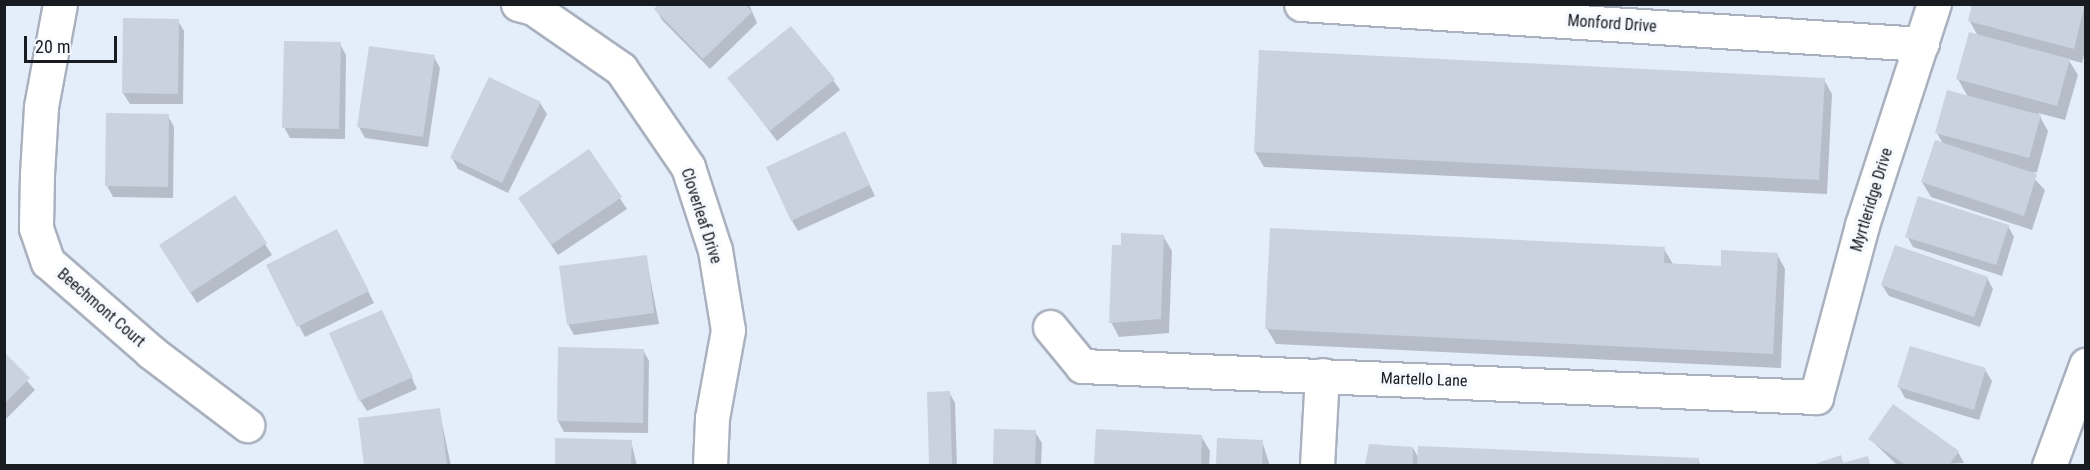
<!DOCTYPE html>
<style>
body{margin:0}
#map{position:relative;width:2090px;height:470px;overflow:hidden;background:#e4edfa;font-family:"Roboto Condensed",sans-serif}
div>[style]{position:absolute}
.shadow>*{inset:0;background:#0003}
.building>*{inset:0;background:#c9d2de}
.roads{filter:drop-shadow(2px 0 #a9b1be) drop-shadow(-2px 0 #a9b1be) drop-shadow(0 2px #a9b1be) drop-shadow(0 -2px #a9b1be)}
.street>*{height:33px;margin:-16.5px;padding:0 16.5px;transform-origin:16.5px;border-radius:16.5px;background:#fff}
.secondary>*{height:33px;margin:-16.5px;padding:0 16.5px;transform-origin:16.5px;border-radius:16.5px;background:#fff}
span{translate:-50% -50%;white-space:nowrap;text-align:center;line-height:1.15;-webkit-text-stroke:6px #f6faff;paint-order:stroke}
.street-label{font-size:16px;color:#181b20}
.frame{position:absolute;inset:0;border:6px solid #181b20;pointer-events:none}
.scale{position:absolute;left:24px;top:36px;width:93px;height:27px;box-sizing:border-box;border:3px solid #181b20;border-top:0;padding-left:8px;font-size:18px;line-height:21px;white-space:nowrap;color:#181b20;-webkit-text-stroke:4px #f6faff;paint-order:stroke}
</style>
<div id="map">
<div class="shadow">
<i style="clip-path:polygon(660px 4px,749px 4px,757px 23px,710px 69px,662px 20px,656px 9px)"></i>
<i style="clip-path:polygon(1974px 4px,2086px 4px,2086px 48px,2082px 63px,2068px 59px,2078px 75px,2065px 120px,2038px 113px,2048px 131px,2037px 172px,2029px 173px,2045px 190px,2032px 230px,1931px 197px,1922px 182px,1943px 144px,1937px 133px,1968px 97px,1958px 79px,1978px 36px,1969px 20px)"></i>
<i style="clip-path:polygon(178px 21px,184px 31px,183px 104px,130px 104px,123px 93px)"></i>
<i style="clip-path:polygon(340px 44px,346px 55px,345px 139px,290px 138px,284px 127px)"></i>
<i style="clip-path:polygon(434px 57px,440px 68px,428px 147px,365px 138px,359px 127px)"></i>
<i style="clip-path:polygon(729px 78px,833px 80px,840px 90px,777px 141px)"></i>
<i style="clip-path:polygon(1824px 80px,1832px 94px,1827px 194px,1264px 167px,1255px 152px)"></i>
<i style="clip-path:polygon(540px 103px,547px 114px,508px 193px,458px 169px,452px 158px)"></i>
<i style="clip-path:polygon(168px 116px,174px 127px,173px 198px,113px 197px,107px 186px)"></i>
<i style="clip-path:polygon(845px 133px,875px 196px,798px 231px,792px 221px)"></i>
<i style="clip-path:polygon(589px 152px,627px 209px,558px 255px,526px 209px)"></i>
<i style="clip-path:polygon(235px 197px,272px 255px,197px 303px,167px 256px)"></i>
<i style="clip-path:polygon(2008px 226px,2014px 237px,2002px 276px,1913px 247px,1907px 236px)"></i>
<i style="clip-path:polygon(1163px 236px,1172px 251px,1169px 333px,1119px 337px,1111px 322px,1122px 247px)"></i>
<i style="clip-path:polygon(343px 242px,374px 303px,305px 337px,268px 266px)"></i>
<i style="clip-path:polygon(1664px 249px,1673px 264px,1722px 267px,1777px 254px,1785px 269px,1781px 368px,1276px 344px,1267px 329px)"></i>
<i style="clip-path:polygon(646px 257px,659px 324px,574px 335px,568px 324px)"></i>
<i style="clip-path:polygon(1987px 278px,1993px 289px,1980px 327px,1889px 296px,1882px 285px)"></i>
<i style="clip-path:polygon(382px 312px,417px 389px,367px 411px,360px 400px)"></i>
<i style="clip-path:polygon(643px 350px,649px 361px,648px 433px,564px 432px,558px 421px)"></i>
<i style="clip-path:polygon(4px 355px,35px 390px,4px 421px)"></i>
<i style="clip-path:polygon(1985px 370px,1992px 381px,1979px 420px,1905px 398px,1899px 387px)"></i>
<i style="clip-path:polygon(949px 392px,955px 403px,957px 466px,931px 466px,929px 393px)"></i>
<i style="clip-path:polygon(439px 409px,451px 466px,365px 466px,360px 419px)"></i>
<i style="clip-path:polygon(1097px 430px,1201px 436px,1210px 451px,1209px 466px,1095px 466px)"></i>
<i style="clip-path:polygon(995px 431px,1035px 432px,1042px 443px,1041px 466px,994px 466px)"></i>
<i style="clip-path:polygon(1218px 439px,1262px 441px,1270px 466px,1217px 466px)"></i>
<i style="clip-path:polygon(1870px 439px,1958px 452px,1964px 463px,1898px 466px)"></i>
<i style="clip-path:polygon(557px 440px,631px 441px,637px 466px,556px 466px)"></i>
<i style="clip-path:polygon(1370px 446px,1413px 448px,1419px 459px,1698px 460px,1701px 466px,1369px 466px)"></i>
<i style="clip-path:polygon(1840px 457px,1844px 464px,1867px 458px,1871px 466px,1814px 466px)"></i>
</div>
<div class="building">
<i style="clip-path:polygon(658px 4px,745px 4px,752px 12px,703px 59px,654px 9px)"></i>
<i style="clip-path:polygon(1972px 4px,2085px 4px,2074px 49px,1968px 21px)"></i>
<i style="clip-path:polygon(123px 18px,179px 19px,178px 94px,122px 93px)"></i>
<i style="clip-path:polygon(791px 26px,835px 79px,770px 131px,727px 78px)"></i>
<i style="clip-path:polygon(1969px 32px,2070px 59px,2057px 106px,1956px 79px)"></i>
<i style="clip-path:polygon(284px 41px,341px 42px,339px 129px,282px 128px)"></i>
<i style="clip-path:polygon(369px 46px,435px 55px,423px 137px,357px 127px)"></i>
<i style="clip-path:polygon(1259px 50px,1825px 78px,1819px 180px,1254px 152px)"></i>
<i style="clip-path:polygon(489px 77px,541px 102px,502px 183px,450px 158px)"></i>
<i style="clip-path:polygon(1947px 90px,2041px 115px,2029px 158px,1935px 133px)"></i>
<i style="clip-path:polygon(106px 113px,169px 114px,168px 187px,105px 186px)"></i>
<i style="clip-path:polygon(845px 131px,870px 185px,791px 221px,766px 167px)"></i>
<i style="clip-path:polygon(1935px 140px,2037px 174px,2024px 216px,1921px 182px)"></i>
<i style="clip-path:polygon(589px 149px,622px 197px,551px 245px,518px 198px)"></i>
<i style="clip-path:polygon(235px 195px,267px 243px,190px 293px,159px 245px)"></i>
<i style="clip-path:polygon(1918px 196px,2009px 225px,1996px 265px,1905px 237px)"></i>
<i style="clip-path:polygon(1270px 228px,1665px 247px,1664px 263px,1721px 266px,1721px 250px,1778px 253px,1773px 354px,1265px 329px)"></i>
<i style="clip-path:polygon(337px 229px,369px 291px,297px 327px,266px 265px)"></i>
<i style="clip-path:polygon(1121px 233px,1164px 235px,1161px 319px,1109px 323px,1112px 245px,1121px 245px)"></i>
<i style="clip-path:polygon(1895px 245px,1988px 277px,1974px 317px,1881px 285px)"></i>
<i style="clip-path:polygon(647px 255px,654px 313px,567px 325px,559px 266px)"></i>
<i style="clip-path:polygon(382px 310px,413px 377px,359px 401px,329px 333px)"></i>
<i style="clip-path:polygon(1910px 346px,1986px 368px,1974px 410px,1897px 387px)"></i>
<i style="clip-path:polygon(558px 347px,644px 349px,643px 423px,557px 421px)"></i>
<i style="clip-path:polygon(4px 352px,30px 378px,4px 404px)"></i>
<i style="clip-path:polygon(950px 391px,952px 465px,929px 465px,927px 392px)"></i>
<i style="clip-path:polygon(1893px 404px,1959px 451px,1949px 465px,1906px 465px,1868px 439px)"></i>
<i style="clip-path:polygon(440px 408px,447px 465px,364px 465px,358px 418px)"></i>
<i style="clip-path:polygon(994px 429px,1036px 430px,1035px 465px,993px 465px)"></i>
<i style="clip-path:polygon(1096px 429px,1202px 435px,1201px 465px,1094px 465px)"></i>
<i style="clip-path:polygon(555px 438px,632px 440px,631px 465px,555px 465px)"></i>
<i style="clip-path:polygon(1217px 438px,1263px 440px,1262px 465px,1216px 465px)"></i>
<i style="clip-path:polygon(1369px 444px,1413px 447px,1413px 465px,1365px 465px)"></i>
<i style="clip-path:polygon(1418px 446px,1699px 458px,1698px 465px,1417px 465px)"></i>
<i style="clip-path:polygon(1841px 455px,1843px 463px,1868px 456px,1870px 465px,1812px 465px)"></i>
</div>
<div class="roads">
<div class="street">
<i style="left:60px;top:4px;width:105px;rotate:100.5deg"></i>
<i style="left:41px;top:107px;width:67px;rotate:93.4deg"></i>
<i style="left:37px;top:174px;width:54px;rotate:91.1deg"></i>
<i style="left:36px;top:228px;width:36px;rotate:71deg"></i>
<i style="left:48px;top:262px;width:137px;rotate:41.1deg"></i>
<i style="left:151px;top:352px;width:121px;rotate:37.2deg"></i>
<i style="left:518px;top:4px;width:16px;rotate:15deg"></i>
<i style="left:533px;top:8px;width:107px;rotate:34.7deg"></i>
<i style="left:621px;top:69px;width:119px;rotate:55.6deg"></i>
<i style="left:688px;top:167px;width:87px;rotate:72deg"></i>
<i style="left:715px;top:250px;width:81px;rotate:80.8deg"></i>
<i style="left:728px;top:330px;width:89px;rotate:100.3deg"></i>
<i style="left:712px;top:418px;width:48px;rotate:92.4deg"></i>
<i style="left:1301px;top:4px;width:622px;rotate:3.69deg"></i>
<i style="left:1050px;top:327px;width:50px;rotate:50.6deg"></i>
<i style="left:1082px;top:366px;width:735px;rotate:2.42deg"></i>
<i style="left:1816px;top:397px;width:178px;rotate:-75deg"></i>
<i style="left:1862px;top:225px;width:232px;rotate:-72deg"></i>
<i style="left:1317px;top:466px;width:91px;rotate:-86.9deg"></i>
</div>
<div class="secondary">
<i style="left:2049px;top:466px;width:108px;rotate:-69.9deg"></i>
</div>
</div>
<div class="street-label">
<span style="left:1612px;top:24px;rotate:4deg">Monford Drive</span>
<span style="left:1872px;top:200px;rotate:-73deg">Myrtleridge Drive</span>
<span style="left:701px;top:216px;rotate:72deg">Cloverleaf Drive</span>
<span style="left:101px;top:308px;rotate:41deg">Beechmont Court</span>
<span style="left:1424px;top:380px;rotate:2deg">Martello Lane</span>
</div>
<div class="frame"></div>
<div class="scale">20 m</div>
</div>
